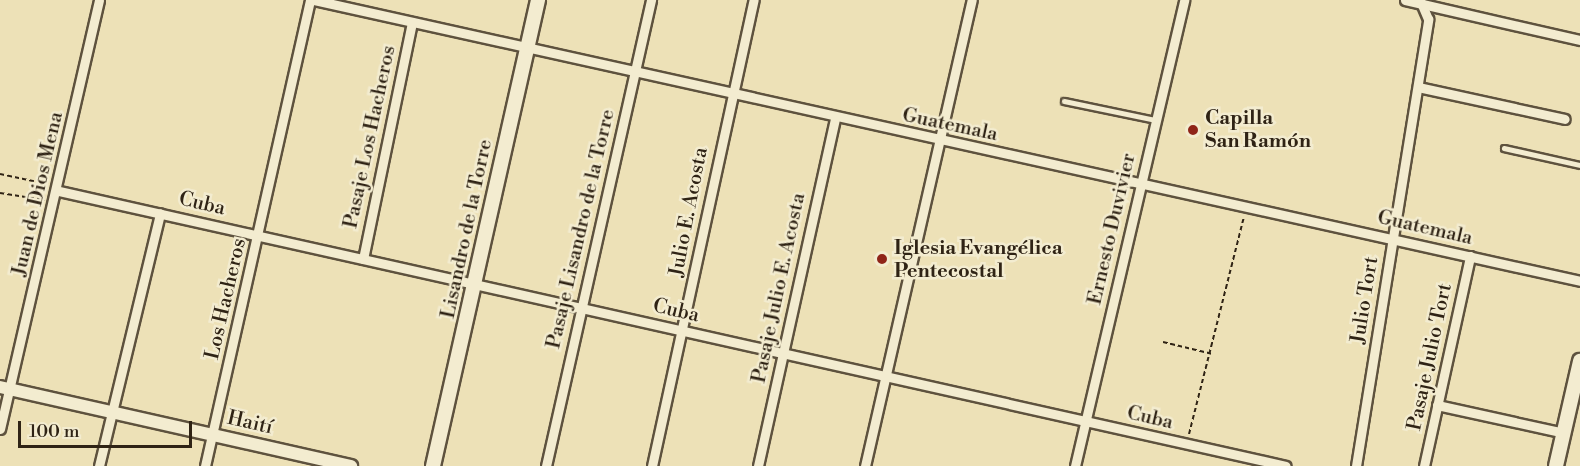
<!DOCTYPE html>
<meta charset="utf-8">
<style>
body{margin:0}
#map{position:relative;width:1580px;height:466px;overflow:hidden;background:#ede1b7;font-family:"Libre Bodoni",serif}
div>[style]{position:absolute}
.path>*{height:2px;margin-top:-1px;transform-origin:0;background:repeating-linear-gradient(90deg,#2f2315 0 4.5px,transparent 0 7.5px)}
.roads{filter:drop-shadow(2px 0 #5e523e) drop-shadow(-2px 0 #5e523e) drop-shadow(0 2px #5e523e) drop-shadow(0 -2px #5e523e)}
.service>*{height:4.5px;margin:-2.25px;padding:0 2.25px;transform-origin:2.25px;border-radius:2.25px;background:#f3ecd0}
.minor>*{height:9px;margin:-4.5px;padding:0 4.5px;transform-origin:4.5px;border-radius:4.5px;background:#f3ecd0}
.tertiary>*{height:12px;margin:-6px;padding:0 6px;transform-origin:6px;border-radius:6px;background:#f3ecd0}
.secondary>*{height:14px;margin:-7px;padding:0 7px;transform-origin:7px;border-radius:7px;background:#f3ecd0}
.dots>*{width:16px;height:16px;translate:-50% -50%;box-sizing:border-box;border:3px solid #f3ecd0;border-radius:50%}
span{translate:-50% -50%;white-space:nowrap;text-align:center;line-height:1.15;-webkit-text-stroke:5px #f3ecd0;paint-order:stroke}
.poi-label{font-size:20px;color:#2f2315;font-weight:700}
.left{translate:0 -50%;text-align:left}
.street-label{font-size:20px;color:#2f2315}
.scale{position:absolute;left:18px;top:421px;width:174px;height:27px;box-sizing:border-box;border:3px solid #2f2315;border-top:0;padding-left:8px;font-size:18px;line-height:21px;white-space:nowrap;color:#2f2315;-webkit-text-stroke:4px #f3ecd0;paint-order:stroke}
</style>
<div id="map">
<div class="path">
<i style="left:0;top:174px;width:48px;rotate:12deg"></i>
<i style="left:0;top:193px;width:45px;rotate:9deg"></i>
<i style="left:1163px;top:342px;width:51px;rotate:13.5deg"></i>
<i style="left:1189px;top:434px;width:224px;rotate:-75.8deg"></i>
</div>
<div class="roads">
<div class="service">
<i style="left:1064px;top:101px;width:94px;rotate:11.7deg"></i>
<i style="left:1504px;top:148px;width:78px;rotate:12.6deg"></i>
</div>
<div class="minor">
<i style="left:314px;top:0;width:1297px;rotate:12.51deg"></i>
<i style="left:1405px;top:0;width:180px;rotate:12.9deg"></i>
<i style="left:1418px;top:87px;width:150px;rotate:12.3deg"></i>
<i style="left:59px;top:191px;width:1257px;rotate:12.63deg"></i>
<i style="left:363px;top:259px;width:242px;rotate:-78.3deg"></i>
<i style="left:1437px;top:405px;width:130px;rotate:12.4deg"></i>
<i style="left:0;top:429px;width:440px;rotate:-77deg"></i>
<i style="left:99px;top:466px;width:260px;rotate:-76.4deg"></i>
<i style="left:205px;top:466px;width:478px;rotate:-77.3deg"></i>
<i style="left:546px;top:466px;width:478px;rotate:-77.3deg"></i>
<i style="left:652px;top:466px;width:477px;rotate:-77.7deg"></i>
<i style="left:758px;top:466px;width:356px;rotate:-77.5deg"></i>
<i style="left:865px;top:466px;width:478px;rotate:-77.1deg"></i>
<i style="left:1075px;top:466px;width:479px;rotate:-76.8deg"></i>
<i style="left:1356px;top:466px;width:453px;rotate:-80.8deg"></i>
<i style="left:1428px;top:19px;width:21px;rotate:-113deg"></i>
<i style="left:1424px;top:466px;width:215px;rotate:-77.6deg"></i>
</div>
<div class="tertiary">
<i style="left:0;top:387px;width:360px;rotate:12.7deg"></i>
</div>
<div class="secondary">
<i style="left:433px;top:466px;width:478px;rotate:-77.3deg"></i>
<i style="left:1556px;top:466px;width:108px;rotate:-77.1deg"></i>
</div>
</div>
<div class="dots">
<i style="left:1193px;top:130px;background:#8f2418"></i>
<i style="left:882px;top:259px;background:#8f2418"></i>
</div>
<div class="poi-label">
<span class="left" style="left:1205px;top:130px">Capilla<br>San Ramón</span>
<span class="left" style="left:894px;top:260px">Iglesia Evangélica<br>Pentecostal</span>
</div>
<div class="street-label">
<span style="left:950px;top:125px;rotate:12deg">Guatemala</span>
<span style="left:370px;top:137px;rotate:-78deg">Pasaje Los Hacheros</span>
<span style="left:38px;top:194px;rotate:-77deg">Juan de Dios Mena</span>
<span style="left:202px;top:204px;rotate:13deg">Cuba</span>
<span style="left:689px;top:212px;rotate:-79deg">Julio E. Acosta</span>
<span style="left:1425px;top:228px;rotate:13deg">Guatemala</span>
<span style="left:467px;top:229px;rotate:-78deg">Lisandro de la Torre</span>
<span style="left:581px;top:229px;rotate:-77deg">Pasaje Lisandro de la Torre</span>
<span style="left:1112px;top:229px;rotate:-77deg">Ernesto Duvivier</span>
<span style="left:779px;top:288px;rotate:-78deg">Pasaje Julio E. Acosta</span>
<span style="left:226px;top:299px;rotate:-77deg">Los Hacheros</span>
<span style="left:1365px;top:300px;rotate:-81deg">Julio Tort</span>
<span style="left:676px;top:311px;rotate:13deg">Cuba</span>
<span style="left:1430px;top:357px;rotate:-78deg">Pasaje Julio Tort</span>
<span style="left:1150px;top:418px;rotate:13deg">Cuba</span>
<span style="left:250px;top:423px;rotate:13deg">Haití</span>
</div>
<div class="scale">100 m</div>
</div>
